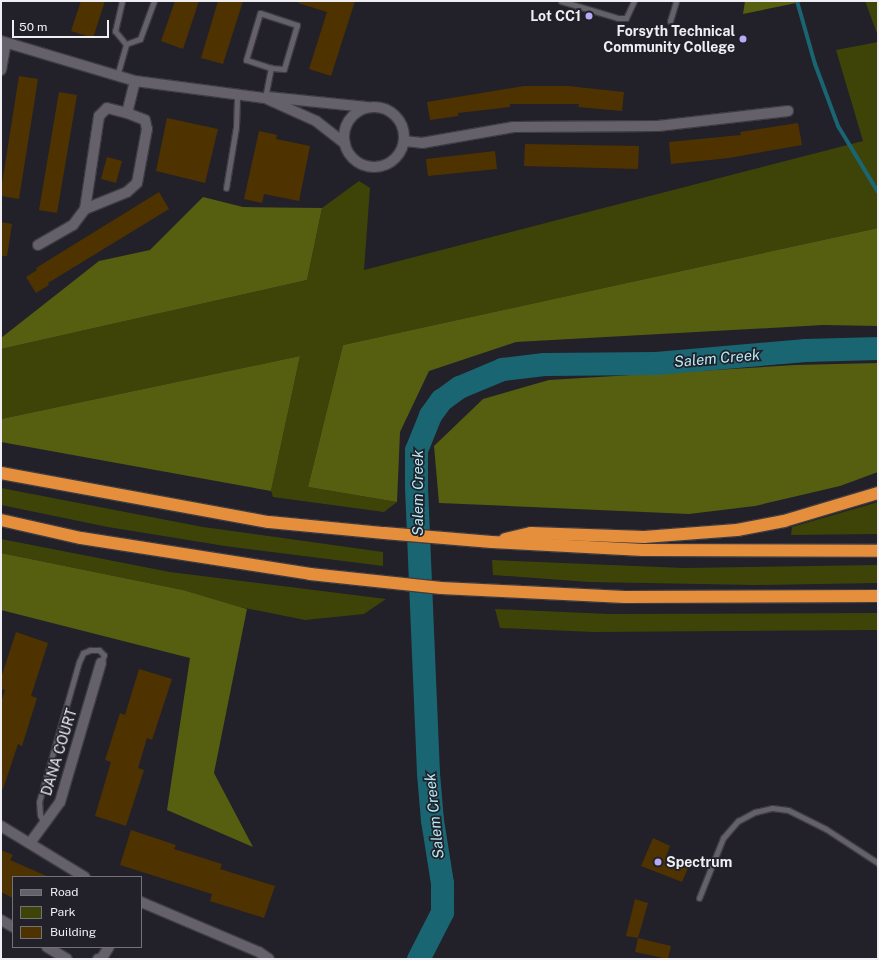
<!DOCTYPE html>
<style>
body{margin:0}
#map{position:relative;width:879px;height:960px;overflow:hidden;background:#222028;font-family:"Public Sans",sans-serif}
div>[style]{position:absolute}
.green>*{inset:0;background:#3e4408}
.forest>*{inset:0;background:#565e10}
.stream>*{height:4px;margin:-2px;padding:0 2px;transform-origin:2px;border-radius:2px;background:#1a6572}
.river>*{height:23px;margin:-11.5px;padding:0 11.5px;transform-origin:11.5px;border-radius:11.5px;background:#1a6572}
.building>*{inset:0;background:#4e3300}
.roads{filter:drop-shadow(1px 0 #3e3c42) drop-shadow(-1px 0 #3e3c42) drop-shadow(0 1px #3e3c42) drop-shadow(0 -1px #3e3c42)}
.lane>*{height:5px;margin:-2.5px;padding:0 2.5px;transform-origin:2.5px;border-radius:2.5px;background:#64616a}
.street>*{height:10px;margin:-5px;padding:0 5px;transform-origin:5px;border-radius:5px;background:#64616a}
.street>.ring{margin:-5px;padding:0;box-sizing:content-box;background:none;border:10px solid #64616a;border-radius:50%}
.highway>*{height:12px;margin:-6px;padding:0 6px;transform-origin:6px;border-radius:6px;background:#e58e3c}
.dots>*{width:11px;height:11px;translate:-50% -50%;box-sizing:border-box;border:2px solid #222028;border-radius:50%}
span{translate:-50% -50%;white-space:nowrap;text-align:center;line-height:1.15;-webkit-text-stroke:3.5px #222028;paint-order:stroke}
.poi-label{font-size:14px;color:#efeef3;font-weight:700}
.right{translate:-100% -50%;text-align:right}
.left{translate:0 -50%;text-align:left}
.street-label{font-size:14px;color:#efeef3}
.water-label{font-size:15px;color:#b1ebf7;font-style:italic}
.frame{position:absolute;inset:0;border:2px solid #efeef3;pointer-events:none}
.legend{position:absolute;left:12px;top:876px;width:130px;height:72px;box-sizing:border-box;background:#222028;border:1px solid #747279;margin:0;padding:5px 7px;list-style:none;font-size:12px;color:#efeef3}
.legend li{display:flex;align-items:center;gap:8px;height:20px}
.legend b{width:20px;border:1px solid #747279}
.scale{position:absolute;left:12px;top:20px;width:97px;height:18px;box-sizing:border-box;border:2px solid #efeef3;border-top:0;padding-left:5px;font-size:12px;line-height:14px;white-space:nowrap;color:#efeef3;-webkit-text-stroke:3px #222028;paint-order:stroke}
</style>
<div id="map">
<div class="green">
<i style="clip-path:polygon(865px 1px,878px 1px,878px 36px)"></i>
<i style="clip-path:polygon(878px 42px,878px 228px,343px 345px,308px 487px,397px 502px,384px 512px,273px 497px,271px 491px,300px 356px,1px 419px,1px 349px,307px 280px,322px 208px,359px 181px,370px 188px,364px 270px,863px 141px,836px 50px)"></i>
<i style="clip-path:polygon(1px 488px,203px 527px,383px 552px,383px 566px,225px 546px,108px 527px,1px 505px)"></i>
<i style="clip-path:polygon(878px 502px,878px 534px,791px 535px,792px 527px)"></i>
<i style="clip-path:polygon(1px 539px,170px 572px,386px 599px,364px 614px,305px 620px,240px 607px,183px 590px,1px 553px)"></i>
<i style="clip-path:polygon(492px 560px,684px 568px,878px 565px,878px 583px,755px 585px,589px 582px,493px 575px)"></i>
<i style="clip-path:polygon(495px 609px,609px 614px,878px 613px,878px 630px,593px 632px,500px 628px)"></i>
</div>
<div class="forest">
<i style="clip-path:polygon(745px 1px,806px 1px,743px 14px)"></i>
<i style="clip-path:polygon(203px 197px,243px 207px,322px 208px,307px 280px,1px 349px,1px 338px,99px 261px,150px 250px)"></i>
<i style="clip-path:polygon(878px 228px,878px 326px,823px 325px,516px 342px,429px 371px,400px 432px,397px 502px,308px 487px,343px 345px)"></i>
<i style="clip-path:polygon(300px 356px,271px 491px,1px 442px,1px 419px)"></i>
<i style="clip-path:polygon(878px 363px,878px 472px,840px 486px,755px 506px,689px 514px,439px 503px,434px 446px,483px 399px,549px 380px,795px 365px)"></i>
<i style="clip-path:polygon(1px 553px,183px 590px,247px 609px,214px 773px,253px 847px,167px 810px,190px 658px,1px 610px)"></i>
</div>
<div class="stream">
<i style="left:797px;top:1px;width:66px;rotate:74.1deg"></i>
<i style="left:815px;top:64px;width:66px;rotate:69.6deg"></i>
<i style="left:838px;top:126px;width:77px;rotate:58.8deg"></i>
</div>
<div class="river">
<i style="left:418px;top:959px;width:53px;rotate:-62.9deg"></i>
<i style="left:442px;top:912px;width:29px;rotate:-90deg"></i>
<i style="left:442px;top:883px;width:64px;rotate:-99deg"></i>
<i style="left:432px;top:820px;width:47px;rotate:-94.9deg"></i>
<i style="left:428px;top:773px;width:287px;rotate:-92.4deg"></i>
<i style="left:416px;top:486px;width:36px;rotate:-90deg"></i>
<i style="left:416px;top:450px;width:38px;rotate:-68deg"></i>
<i style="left:430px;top:415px;width:19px;rotate:-54deg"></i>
<i style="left:441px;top:400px;width:22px;rotate:-36deg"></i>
<i style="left:459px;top:387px;width:47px;rotate:-22.7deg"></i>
<i style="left:502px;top:369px;width:42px;rotate:-6.8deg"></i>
<i style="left:544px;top:364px;width:112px;rotate:-0.5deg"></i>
<i style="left:656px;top:363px;width:150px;rotate:-5deg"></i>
<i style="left:805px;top:350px;width:73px;rotate:-1.6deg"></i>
</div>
<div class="building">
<i style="clip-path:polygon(81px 1px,105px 1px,93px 38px,71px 31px)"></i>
<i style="clip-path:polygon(175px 1px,199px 1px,183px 49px,161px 41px)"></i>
<i style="clip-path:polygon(218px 1px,243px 1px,223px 64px,201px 58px)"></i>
<i style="clip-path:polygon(299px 1px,355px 1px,331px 76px,309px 69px,327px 12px,298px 3px)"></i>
<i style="clip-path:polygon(19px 76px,38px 79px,19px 199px,1px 196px,1px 190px)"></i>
<i style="clip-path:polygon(524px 86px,568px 86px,624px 92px,622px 111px,578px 107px,579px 104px,510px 104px,510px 107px,458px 113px,458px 116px,430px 120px,427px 102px)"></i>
<i style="clip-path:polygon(59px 92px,77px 95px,57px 213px,39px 210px)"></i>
<i style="clip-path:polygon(167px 118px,218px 129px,205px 183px,156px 171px)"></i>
<i style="clip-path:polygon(798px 123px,802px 145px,729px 158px,671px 164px,669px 142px,741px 135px,740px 132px)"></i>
<i style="clip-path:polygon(259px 131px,277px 135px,276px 139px,310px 146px,299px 201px,264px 194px,262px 203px,244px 199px)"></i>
<i style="clip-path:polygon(525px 144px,639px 146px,638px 169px,524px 166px)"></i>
<i style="clip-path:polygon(495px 151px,497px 169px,428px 176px,426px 159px)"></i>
<i style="clip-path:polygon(107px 157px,122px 161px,116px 183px,101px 179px)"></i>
<i style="clip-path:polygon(159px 192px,169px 209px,48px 283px,49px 285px,36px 293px,26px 277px,37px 270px,36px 268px)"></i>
<i style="clip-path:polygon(1px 222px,12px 224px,7px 256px,1px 256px)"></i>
<i style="clip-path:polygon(16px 632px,48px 643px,31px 696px,37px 698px,22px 746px,18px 744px,3px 789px,1px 789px,1px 702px,5px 690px,1px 689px,1px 678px)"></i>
<i style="clip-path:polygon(139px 669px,172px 679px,152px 740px,147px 738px,138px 768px,144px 770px,126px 826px,95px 816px,111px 762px,105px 760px,120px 713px,125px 715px)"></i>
<i style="clip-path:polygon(131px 830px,176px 845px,174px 849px,222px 864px,220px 869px,275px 886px,264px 918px,210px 901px,212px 894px,120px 865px)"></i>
<i style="clip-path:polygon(653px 838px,670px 846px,665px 859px,688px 868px,682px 882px,641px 866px)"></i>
<i style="clip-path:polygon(1px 850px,13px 855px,10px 860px,49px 877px,13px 877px,13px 898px,1px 892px)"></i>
<i style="clip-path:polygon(635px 899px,648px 903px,638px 938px,626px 936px)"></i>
<i style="clip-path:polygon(638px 938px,671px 946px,668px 959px,635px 952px)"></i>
</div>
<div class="roads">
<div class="lane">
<i style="left:122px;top:1px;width:31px;rotate:103deg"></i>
<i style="left:115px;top:31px;width:17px;rotate:50deg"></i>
<i style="left:561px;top:1px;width:59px;rotate:16.6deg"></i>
<i style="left:618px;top:18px;width:8px"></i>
<i style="left:626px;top:18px;width:19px;rotate:-65deg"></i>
<i style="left:670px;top:21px;width:21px;rotate:-73deg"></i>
<i style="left:126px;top:44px;width:15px;rotate:-20deg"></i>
<i style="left:140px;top:39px;width:40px;rotate:-69.8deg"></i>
<i style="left:117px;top:76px;width:33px;rotate:-74deg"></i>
<i style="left:265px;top:98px;width:31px;rotate:-79deg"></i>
<i style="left:271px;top:68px;width:26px;rotate:-162deg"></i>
<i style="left:246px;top:60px;width:49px;rotate:-73.4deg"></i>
<i style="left:260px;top:13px;width:39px;rotate:18deg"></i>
<i style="left:297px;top:25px;width:46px;rotate:106.5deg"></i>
<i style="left:284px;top:69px;width:13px;rotate:-176deg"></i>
<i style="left:226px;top:188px;width:62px;rotate:-80.7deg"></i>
<i style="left:236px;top:127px;width:33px;rotate:-88deg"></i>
<i style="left:44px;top:823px;width:9px;rotate:-117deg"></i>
<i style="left:40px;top:815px;width:13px;rotate:-94deg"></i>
<i style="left:39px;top:802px;width:146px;rotate:-74.1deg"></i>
<i style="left:79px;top:662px;width:10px;rotate:-66deg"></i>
<i style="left:83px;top:653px;width:8px;rotate:-23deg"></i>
<i style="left:90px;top:650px;width:9px"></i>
<i style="left:99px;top:650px;width:7px;rotate:45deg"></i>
<i style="left:104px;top:655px;width:9px;rotate:111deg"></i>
<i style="left:699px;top:898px;width:65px;rotate:-68.2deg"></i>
<i style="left:723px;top:838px;width:23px;rotate:-49deg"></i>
<i style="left:738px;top:821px;width:19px;rotate:-28deg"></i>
<i style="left:755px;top:812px;width:17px;rotate:-13deg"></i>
<i style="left:772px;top:808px;width:16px;rotate:7deg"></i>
<i style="left:788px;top:810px;width:42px;rotate:26.6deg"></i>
<i style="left:826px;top:829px;width:62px;rotate:33.2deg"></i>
</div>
<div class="street">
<i style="left:1px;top:41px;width:140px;rotate:16.6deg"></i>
<i style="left:135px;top:81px;width:131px;rotate:7.5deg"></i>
<i style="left:265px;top:98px;width:56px;rotate:24.3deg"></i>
<i style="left:316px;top:121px;width:37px;rotate:38deg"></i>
<i style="left:1px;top:70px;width:27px;rotate:-80deg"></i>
<i style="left:268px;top:97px;width:99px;rotate:5.8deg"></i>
<i class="ring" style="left:344px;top:107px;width:50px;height:50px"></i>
<i style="left:404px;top:141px;width:18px;rotate:6deg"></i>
<i style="left:422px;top:143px;width:93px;rotate:-9.9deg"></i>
<i style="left:514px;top:127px;width:144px;rotate:-0.4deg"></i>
<i style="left:658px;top:126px;width:131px;rotate:-6.6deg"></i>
<i style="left:85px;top:209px;width:45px;rotate:-22deg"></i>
<i style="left:127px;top:192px;width:13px;rotate:-42deg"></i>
<i style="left:137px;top:183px;width:55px;rotate:-79.5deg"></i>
<i style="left:147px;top:129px;width:9px;rotate:-103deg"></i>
<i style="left:145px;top:120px;width:19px;rotate:-159deg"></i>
<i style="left:38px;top:245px;width:40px;rotate:-29.7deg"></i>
<i style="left:73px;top:225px;width:20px;rotate:-53deg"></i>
<i style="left:85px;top:209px;width:94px;rotate:-81.4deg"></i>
<i style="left:99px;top:116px;width:11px;rotate:-45deg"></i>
<i style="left:107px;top:108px;width:21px;rotate:14deg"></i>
<i style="left:127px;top:113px;width:33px;rotate:-76deg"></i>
<i style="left:1px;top:826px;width:98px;rotate:31.3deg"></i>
<i style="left:30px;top:843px;width:51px;rotate:-53.8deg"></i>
<i style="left:60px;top:802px;width:145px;rotate:-73.6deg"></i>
<i style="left:141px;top:902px;width:128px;rotate:23deg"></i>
<i style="left:259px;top:952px;width:12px;rotate:35deg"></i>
<i style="left:1px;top:920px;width:14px;rotate:30deg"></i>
<i style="left:47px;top:947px;width:23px;rotate:31deg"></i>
<i style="left:98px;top:959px;width:4px;rotate:-14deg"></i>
<i style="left:102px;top:958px;width:13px;rotate:-58deg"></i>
</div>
<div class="highway">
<i style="left:1px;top:473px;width:272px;rotate:10.4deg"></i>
<i style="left:269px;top:522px;width:116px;rotate:5.5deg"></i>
<i style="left:384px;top:533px;width:108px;rotate:4.8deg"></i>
<i style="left:492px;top:542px;width:151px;rotate:3deg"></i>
<i style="left:643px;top:550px;width:235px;rotate:0.2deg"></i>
<i style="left:1px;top:520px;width:82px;rotate:12.7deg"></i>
<i style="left:81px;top:538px;width:232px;rotate:8.9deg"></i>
<i style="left:310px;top:574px;width:132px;rotate:6.1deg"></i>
<i style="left:441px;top:588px;width:184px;rotate:2.8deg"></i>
<i style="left:625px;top:597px;width:253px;rotate:-0.2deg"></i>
<i style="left:505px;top:539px;width:27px;rotate:-13deg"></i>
<i style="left:531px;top:533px;width:113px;rotate:2deg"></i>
<i style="left:644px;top:537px;width:93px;rotate:-4.3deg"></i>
<i style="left:737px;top:530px;width:48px;rotate:-10.8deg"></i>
<i style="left:784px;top:521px;width:98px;rotate:-16.6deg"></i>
</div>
</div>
<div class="dots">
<i style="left:589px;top:16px;background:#b7abf8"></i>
<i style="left:743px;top:39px;background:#b7abf8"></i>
<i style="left:658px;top:862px;background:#b7abf8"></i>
</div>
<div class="poi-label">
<span class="right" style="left:581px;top:16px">Lot CC1</span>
<span class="right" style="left:735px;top:39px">Forsyth Technical<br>Community College</span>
<span class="left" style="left:666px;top:862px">Spectrum</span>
</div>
<div class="street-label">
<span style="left:59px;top:752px;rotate:-73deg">DANA COURT</span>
</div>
<div class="water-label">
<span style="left:717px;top:358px;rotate:-5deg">Salem Creek</span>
<span style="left:418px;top:493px;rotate:-90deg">Salem Creek</span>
<span style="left:434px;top:816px;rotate:-96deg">Salem Creek</span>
</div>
<div class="frame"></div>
<ul class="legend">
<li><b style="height:5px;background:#64616a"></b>Road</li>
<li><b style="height:11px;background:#3e4408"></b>Park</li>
<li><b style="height:11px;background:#4e3300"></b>Building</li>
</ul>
<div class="scale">50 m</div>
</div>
